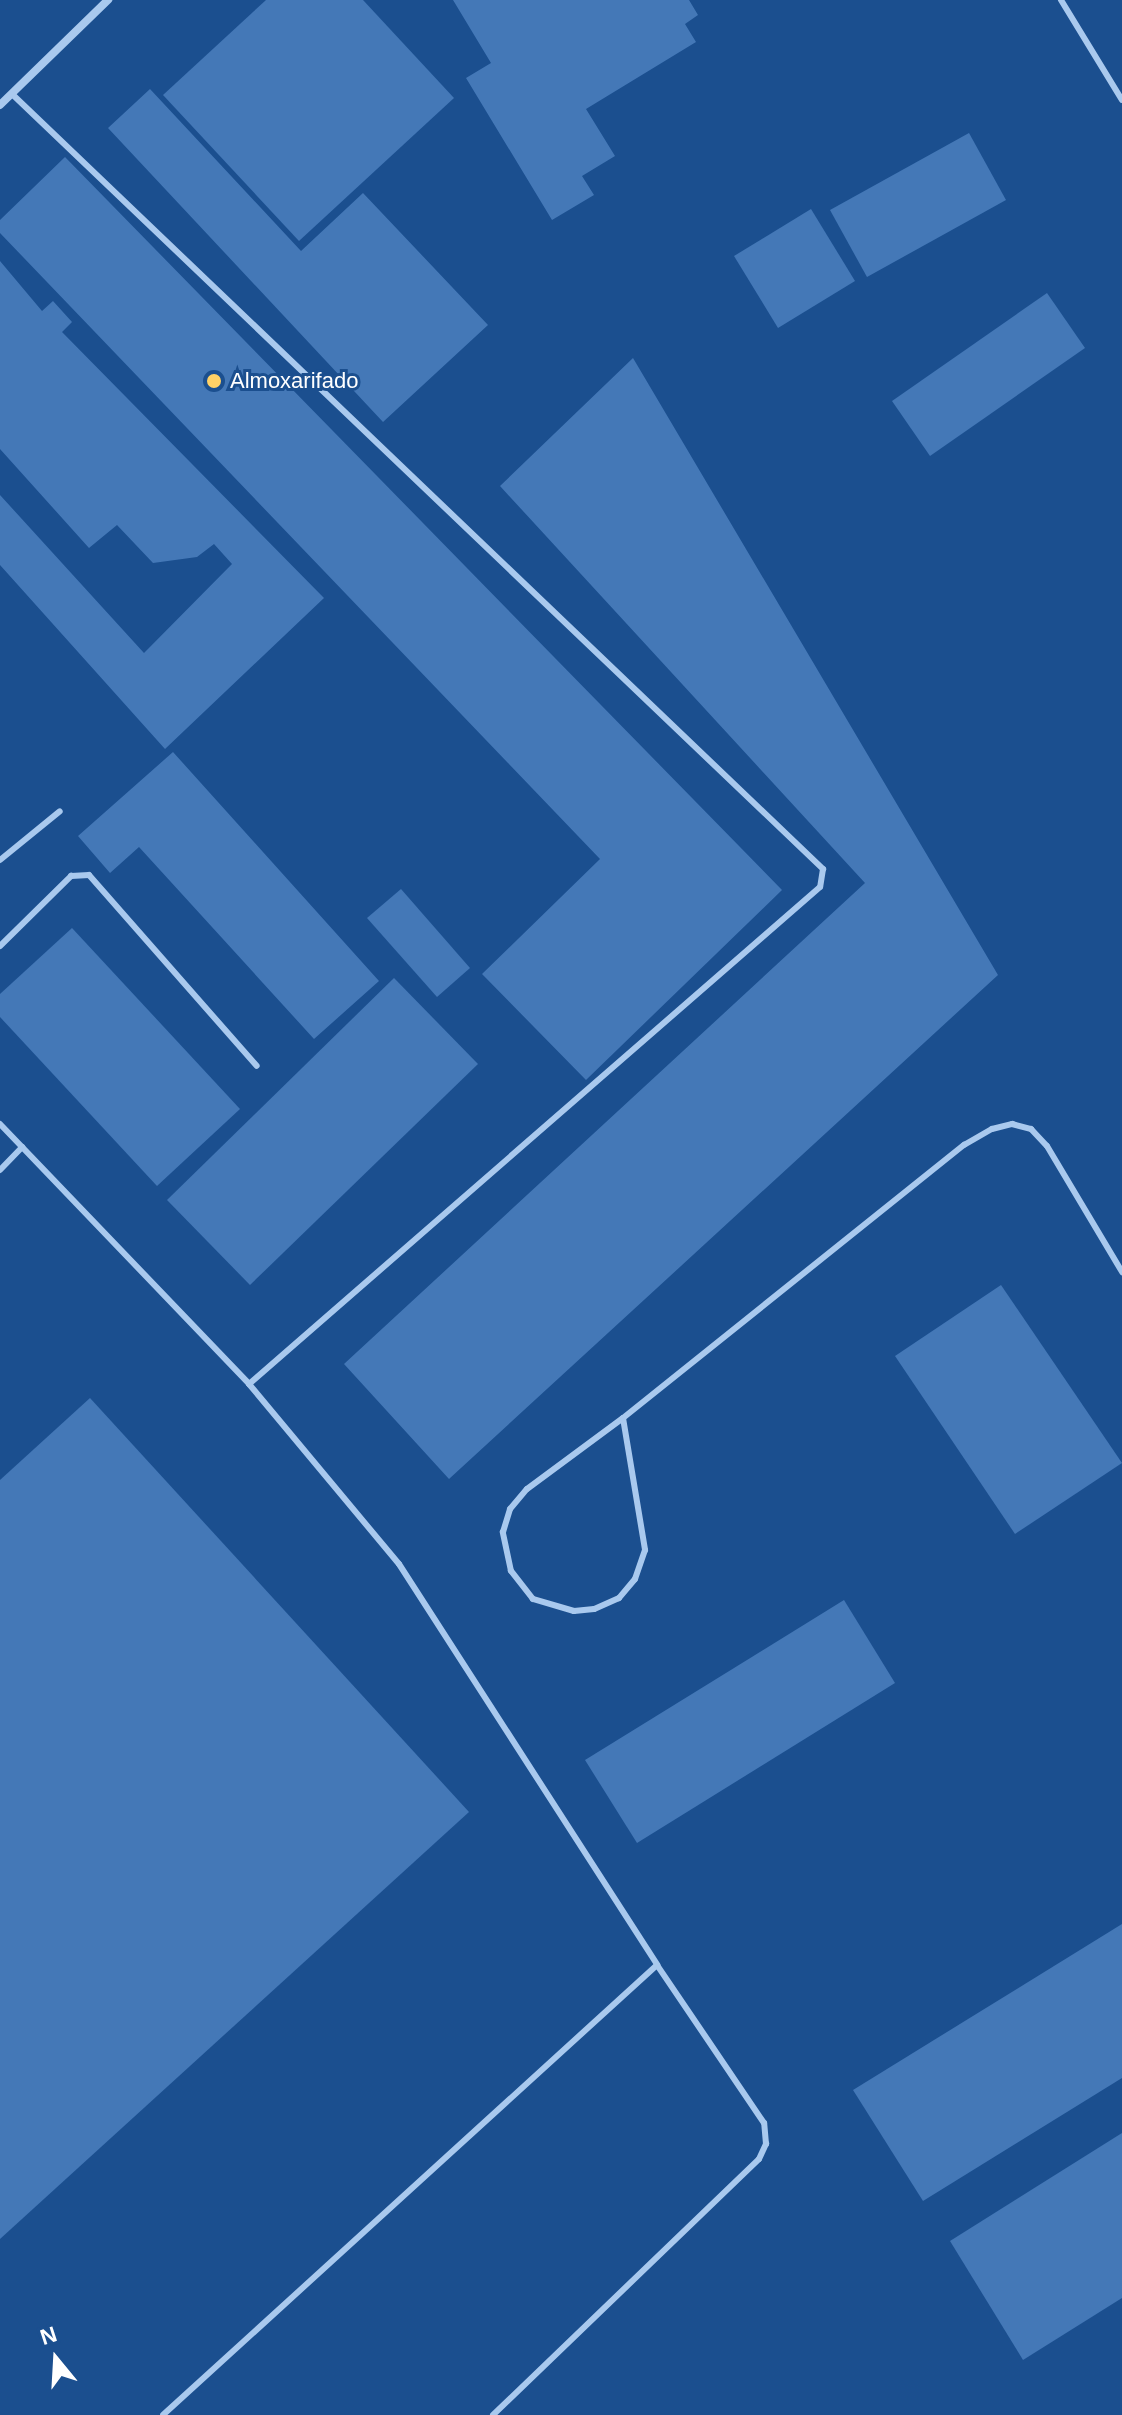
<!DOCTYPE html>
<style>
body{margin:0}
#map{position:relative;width:1122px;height:2415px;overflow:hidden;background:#1b4f8f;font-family:Helvetica,sans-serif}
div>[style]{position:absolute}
.building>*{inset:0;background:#4478b7}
.lane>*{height:6px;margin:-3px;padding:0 3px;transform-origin:3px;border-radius:3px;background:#a9c9ee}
.street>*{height:8px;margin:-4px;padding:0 4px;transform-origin:4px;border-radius:4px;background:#a9c9ee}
.dots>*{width:22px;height:22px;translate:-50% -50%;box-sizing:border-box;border:4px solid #1b4f8f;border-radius:50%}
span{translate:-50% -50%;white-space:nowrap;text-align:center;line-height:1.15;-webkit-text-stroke:6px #1b4f8f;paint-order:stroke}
.poi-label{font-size:22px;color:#fff}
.left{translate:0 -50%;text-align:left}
.north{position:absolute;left:16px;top:2319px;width:80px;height:80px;-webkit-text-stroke:6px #1b4f8f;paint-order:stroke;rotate:342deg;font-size:22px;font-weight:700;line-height:32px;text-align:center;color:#fff}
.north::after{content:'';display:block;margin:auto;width:28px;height:36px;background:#fff;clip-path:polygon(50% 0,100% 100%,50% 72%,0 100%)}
</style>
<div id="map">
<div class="building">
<i style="clip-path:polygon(266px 0,363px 0,454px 98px,299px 241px,163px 95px)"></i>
<i style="clip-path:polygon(453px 0,689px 0,698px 15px,685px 24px,696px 42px,586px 109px,615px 156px,582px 176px,594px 195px,552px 220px,466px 78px,491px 63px)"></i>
<i style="clip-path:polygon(150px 89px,301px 251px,363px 193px,488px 325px,383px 422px,108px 128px)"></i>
<i style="clip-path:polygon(969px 133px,1006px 200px,867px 277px,830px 210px)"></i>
<i style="clip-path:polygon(65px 157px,782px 890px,586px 1080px,482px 974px,600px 859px,0 233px,0 220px)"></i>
<i style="clip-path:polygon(811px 209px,855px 281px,778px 328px,734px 256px)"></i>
<i style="clip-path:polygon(0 261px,42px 311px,53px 301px,72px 322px,62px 332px,324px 598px,165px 749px,0 565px,0 495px,144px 653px,232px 564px,214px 544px,197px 557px,153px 563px,117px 525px,89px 548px,0 449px)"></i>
<i style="clip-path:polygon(1047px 293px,1085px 348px,930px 456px,892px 401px)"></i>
<i style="clip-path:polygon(633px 358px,998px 975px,449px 1479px,344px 1364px,865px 883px,500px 486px)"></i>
<i style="clip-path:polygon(173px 752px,379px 981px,314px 1039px,139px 847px,110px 873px,78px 836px)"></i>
<i style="clip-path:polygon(401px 889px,470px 968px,437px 997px,367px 918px)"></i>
<i style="clip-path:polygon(72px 928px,240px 1109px,157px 1186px,0 1017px,0 994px)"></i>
<i style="clip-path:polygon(394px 978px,478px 1064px,250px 1285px,167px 1200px)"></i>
<i style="clip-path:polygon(1001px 1285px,1122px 1463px,1015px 1534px,895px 1356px)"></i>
<i style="clip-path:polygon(90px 1398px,469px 1812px,0 2239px,0 1480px)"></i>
<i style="clip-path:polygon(844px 1600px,895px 1683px,637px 1843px,585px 1760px)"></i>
<i style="clip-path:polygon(1122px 1924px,1122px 2078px,923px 2201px,853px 2090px)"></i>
<i style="clip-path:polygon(1122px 2133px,1122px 2298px,1023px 2360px,950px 2241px)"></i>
</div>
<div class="lane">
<i style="left:1061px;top:0;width:117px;rotate:58.6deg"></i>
<i style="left:12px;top:94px;width:1122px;rotate:43.7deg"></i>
<i style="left:823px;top:869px;width:18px;rotate:99deg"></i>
<i style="left:820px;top:887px;width:757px;rotate:138.96deg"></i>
<i style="left:0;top:860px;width:77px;rotate:-39.2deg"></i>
<i style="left:0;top:946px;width:100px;rotate:-44.6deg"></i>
<i style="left:71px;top:876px;width:18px;rotate:-3deg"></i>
<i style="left:89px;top:875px;width:254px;rotate:48.7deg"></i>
<i style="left:0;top:1124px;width:360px;rotate:46.2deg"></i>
<i style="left:249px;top:1384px;width:234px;rotate:50.2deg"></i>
<i style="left:399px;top:1564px;width:477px;rotate:57.2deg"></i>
<i style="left:657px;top:1965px;width:668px;rotate:137.67deg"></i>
<i style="left:0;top:1170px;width:32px;rotate:-46deg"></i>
<i style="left:623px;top:1418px;width:134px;rotate:80.5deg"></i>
<i style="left:645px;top:1550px;width:31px;rotate:109deg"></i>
<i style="left:635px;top:1579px;width:25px;rotate:130deg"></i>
<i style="left:619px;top:1598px;width:27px;rotate:156deg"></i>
<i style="left:594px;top:1609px;width:20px;rotate:174deg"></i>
<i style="left:574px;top:1611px;width:43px;rotate:-163.7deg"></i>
<i style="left:533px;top:1599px;width:36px;rotate:-128deg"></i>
<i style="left:511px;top:1571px;width:40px;rotate:-102deg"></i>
<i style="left:503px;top:1532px;width:24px;rotate:-73deg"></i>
<i style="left:510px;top:1509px;width:26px;rotate:-50deg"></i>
<i style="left:527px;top:1489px;width:119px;rotate:-36.5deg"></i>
<i style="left:623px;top:1418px;width:437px;rotate:-38.7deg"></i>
<i style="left:964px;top:1145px;width:32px;rotate:-30deg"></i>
<i style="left:992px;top:1129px;width:21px;rotate:-14deg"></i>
<i style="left:1012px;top:1124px;width:20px;rotate:15deg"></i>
<i style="left:1031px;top:1129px;width:23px;rotate:47deg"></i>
<i style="left:1047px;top:1146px;width:147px;rotate:59.2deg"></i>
<i style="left:493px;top:2415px;width:369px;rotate:-43.9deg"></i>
<i style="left:759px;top:2159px;width:17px;rotate:-65deg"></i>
<i style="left:766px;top:2144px;width:21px;rotate:-95deg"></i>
<i style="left:764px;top:2123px;width:191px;rotate:-124.1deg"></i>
</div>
<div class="street">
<i style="left:0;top:105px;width:151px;rotate:-44.2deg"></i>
</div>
<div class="dots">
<i style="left:214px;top:381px;background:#ffd166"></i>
</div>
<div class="poi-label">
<span class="left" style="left:230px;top:381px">Almoxarifado</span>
</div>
<div class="north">N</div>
</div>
